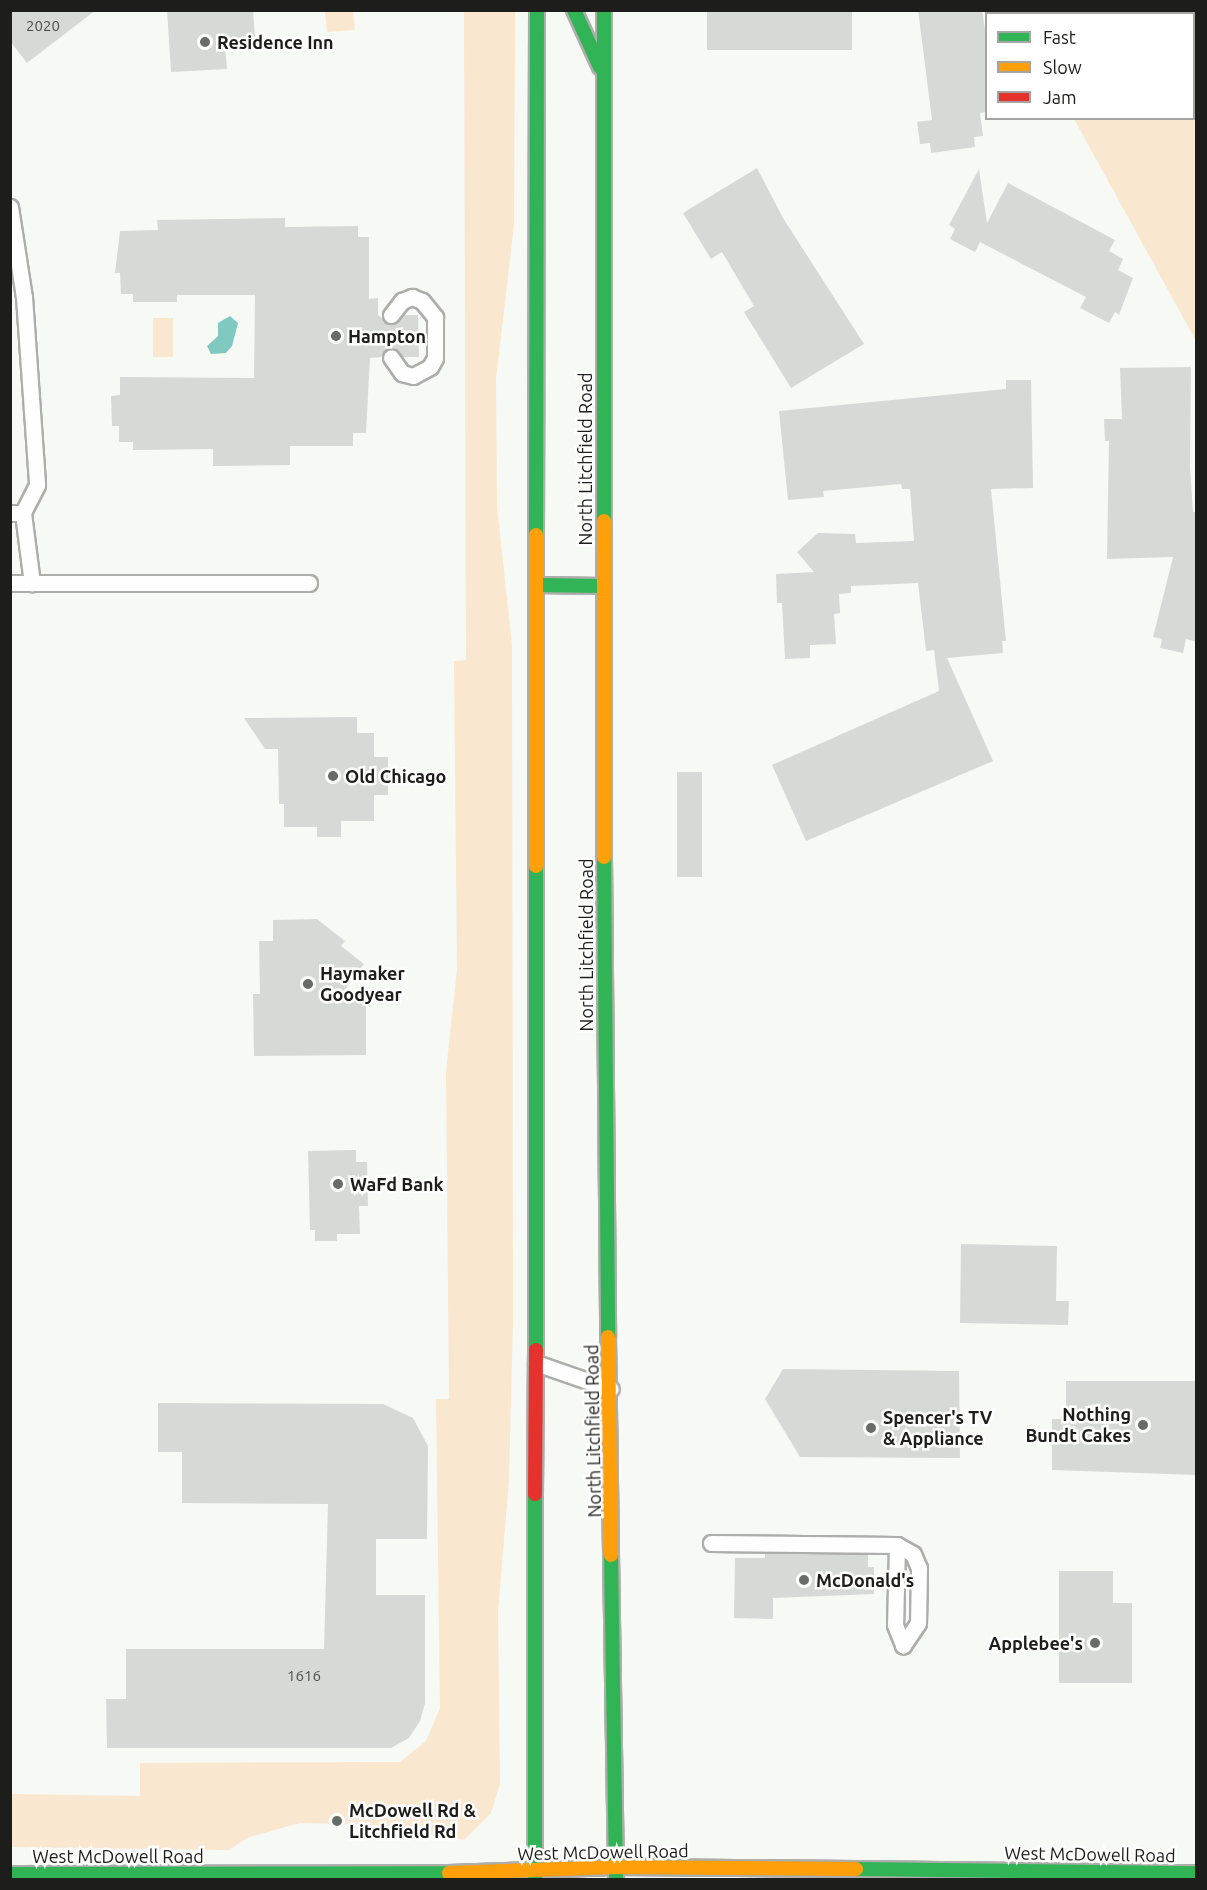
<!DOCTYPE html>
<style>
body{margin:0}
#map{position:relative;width:1207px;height:1890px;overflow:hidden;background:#f7f9f5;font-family:Ubuntu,sans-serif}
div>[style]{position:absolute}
.green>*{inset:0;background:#f9e7cf}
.water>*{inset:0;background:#7fc9c0}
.building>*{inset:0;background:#d7d9d6}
.roads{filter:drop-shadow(2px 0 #adaeab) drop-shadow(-2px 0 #adaeab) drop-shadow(0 2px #adaeab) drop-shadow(0 -2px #adaeab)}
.lane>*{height:15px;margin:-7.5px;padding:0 7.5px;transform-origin:7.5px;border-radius:7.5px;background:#fefefe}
.fast>*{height:14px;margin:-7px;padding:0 7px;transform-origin:7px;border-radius:7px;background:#30b455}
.slow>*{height:14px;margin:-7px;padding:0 7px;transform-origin:7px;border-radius:7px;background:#ff9f0a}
.jam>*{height:14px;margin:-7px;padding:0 7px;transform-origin:7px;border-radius:7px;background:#e5322d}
.dots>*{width:16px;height:16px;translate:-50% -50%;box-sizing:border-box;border:3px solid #fff;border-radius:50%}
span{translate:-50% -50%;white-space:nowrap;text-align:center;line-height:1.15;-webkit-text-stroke:5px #fff;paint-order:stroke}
.number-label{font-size:15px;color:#4c4d4a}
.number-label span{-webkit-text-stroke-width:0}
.poi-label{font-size:18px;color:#1d1e1b;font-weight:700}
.left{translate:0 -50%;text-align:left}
.right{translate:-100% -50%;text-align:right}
.street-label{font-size:18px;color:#1d1e1b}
.frame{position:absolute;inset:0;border:12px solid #1d1e1b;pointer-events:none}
.legend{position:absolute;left:985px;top:12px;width:210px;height:108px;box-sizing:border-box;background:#fff;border:2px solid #a5a5a4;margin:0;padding:8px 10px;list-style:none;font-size:18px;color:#1d1e1b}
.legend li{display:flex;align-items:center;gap:12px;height:30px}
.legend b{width:30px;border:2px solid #a5a5a4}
</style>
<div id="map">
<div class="green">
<i style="clip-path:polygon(325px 11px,353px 11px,355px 30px,327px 32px)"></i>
<i style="clip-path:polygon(464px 11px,515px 11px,514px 225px,496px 379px,497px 507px,512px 645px,513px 1320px,509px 1479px,498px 1612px,500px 1784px,491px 1813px,464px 1840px,378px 1825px,300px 1823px,249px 1837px,229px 1850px,11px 1847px,11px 1794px,140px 1796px,140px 1763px,400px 1762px,426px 1741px,440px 1708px,436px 1399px,449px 1399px,446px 1071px,457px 970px,454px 661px,466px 660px)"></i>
<i style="clip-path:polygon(1015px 11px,1196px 11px,1196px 341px,1074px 119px,1194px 118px,1194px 14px)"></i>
<i style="clip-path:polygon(153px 318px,173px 318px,173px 357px,153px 357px)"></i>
</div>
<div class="water">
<i style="clip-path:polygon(230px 316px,238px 323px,232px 346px,226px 353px,211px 354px,207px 346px,218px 336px,218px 323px)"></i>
</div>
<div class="building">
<i style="clip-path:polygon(10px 10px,96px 10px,27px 63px,10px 41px)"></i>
<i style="clip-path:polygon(167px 10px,253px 10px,255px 37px,241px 38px,241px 46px,225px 47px,227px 69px,171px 72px)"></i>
<i style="clip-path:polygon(707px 10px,852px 10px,852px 50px,707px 50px)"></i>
<i style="clip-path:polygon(918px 10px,982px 10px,987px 43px,987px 112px,980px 113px,983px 136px,974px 137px,975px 147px,931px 153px,930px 143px,920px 144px,917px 122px,932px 120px)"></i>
<i style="clip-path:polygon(757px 168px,783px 218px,864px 344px,791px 388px,744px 312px,754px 306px,722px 252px,711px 259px,683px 213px)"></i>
<i style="clip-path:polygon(979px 169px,987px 223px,1008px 183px,1115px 240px,1109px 251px,1123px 259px,1118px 270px,1133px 278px,1119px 315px,1115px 312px,1109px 323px,1080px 308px,1086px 297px,980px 242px,975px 252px,950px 239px,955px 229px,949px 225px)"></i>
<i style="clip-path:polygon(285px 218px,285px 227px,358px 226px,358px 237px,369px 237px,369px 299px,378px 298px,378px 315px,390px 325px,404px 315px,418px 315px,419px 357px,403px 357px,391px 347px,381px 357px,370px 358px,366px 433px,353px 433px,353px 446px,290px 446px,290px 465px,213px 466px,213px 449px,133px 450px,133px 442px,119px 442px,119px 426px,112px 426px,111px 396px,120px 395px,120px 377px,254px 378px,255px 295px,177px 295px,177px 302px,133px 302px,133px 294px,121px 294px,120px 273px,115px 273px,120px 231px,158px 230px,157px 220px)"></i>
<i style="clip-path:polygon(1191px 367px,1190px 467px,1193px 512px,1197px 512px,1197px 642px,1186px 639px,1183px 653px,1160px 648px,1162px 639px,1153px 637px,1173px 557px,1107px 559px,1109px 441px,1105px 441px,1104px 419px,1122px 419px,1120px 368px)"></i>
<i style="clip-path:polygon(1006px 380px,1031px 380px,1033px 488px,991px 489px,1006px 641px,1002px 641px,1003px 653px,947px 658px,993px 761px,806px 841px,772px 765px,939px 691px,934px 650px,926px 651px,918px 583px,851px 586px,851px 593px,839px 594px,840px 613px,834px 614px,836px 644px,810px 645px,810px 658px,785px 659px,782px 603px,777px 603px,776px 574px,814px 572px,797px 552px,818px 533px,855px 534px,856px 543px,914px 541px,910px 489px,902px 489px,901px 484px,823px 491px,824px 497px,788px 500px,779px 411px,1006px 389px)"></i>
<i style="clip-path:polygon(357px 717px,357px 733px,374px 733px,374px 757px,388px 757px,388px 795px,374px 795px,374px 821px,341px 821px,341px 837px,317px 837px,317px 827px,284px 827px,284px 804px,279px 804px,278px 749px,265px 749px,244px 718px)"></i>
<i style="clip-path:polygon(677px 772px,702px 772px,702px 877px,677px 877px)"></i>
<i style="clip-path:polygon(317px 919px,345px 941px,341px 946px,364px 964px,340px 996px,366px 995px,366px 1055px,254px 1056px,253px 994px,260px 994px,259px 941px,273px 941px,273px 920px)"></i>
<i style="clip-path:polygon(356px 1150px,356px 1162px,367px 1162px,368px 1206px,359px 1206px,360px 1234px,337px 1234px,337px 1241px,315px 1241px,315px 1230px,310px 1230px,308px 1151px)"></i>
<i style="clip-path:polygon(961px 1244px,1057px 1246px,1056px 1301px,1069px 1301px,1068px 1325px,960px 1323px)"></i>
<i style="clip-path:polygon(783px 1369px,959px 1371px,960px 1458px,800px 1457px,765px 1399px)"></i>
<i style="clip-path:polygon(1066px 1381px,1197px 1381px,1197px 1475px,1052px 1470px,1052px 1419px,1066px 1419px)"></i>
<i style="clip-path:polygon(158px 1403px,383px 1404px,413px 1418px,428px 1446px,427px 1539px,376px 1539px,376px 1595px,425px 1595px,425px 1703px,420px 1721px,409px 1738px,391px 1748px,107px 1748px,106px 1699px,126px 1699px,126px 1649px,324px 1649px,328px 1504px,182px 1503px,182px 1452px,158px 1452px)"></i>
<i style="clip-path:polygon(765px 1553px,868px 1554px,868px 1567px,874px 1567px,874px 1594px,773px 1598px,773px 1619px,734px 1618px,735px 1558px,765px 1558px)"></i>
<i style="clip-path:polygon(1059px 1571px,1113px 1571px,1113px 1603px,1132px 1603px,1132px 1683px,1059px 1683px)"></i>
</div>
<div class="roads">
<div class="lane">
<i style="left:10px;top:207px;width:91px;rotate:81.2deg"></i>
<i style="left:24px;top:297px;width:188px;rotate:86deg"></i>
<i style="left:37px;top:485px;width:31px;rotate:117deg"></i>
<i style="left:23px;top:513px;width:13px;rotate:180deg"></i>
<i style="left:391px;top:315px;width:18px;rotate:-52deg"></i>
<i style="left:402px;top:301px;width:11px;rotate:-22deg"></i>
<i style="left:412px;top:297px;width:11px;rotate:22deg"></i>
<i style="left:422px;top:301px;width:21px;rotate:51deg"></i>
<i style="left:435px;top:317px;width:41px;rotate:90deg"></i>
<i style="left:435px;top:358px;width:10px;rotate:119deg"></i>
<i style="left:430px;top:367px;width:19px;rotate:152deg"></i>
<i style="left:413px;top:376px;width:11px;rotate:-165deg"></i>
<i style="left:402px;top:373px;width:19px;rotate:-125deg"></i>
<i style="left:23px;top:513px;width:71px;rotate:82.7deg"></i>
<i style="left:10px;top:583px;width:299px"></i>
<i style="left:536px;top:1363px;width:79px;rotate:19.1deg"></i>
<i style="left:711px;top:1543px;width:186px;rotate:0.6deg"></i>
<i style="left:897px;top:1545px;width:18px;rotate:29deg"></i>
<i style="left:913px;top:1554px;width:15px;rotate:67deg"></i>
<i style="left:919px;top:1568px;width:55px;rotate:91deg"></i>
<i style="left:918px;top:1623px;width:27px;rotate:124deg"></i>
<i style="left:897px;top:1545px;width:80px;rotate:91.4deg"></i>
<i style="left:895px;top:1625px;width:22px;rotate:68deg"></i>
</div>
<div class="fast">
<i style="left:574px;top:10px;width:63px;rotate:65.5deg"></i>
<i style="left:604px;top:10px;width:511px;rotate:90deg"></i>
<i style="left:536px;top:535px;width:525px;rotate:-89.89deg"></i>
<i style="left:537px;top:585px;width:65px;rotate:0.9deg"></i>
<i style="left:604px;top:857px;width:480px;rotate:89.5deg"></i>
<i style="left:536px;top:1350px;width:484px;rotate:-90deg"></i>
<i style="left:611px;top:1555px;width:325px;rotate:89.1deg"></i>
<i style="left:856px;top:1869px;width:340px;rotate:0.7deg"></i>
<i style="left:10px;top:1874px;width:439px;rotate:-0.1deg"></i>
<i style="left:535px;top:1880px;width:386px;rotate:-90deg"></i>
</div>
<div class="slow">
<i style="left:604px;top:521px;width:336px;rotate:90deg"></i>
<i style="left:536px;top:866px;width:331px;rotate:-90deg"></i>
<i style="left:608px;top:1337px;width:218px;rotate:89.2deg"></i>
<i style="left:449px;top:1873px;width:167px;rotate:-2.1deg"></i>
<i style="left:616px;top:1867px;width:240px;rotate:0.5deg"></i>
</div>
<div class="jam">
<i style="left:535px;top:1494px;width:144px;rotate:-89.6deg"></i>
</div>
</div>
<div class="dots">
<i style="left:205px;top:42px;background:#696b67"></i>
<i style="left:336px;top:336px;background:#696b67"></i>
<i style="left:333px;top:776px;background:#696b67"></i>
<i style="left:308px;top:984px;background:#696b67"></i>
<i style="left:338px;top:1184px;background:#696b67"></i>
<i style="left:1143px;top:1425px;background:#696b67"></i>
<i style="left:871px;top:1428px;background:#696b67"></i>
<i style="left:804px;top:1580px;background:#696b67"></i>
<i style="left:1095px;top:1643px;background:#696b67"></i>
<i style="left:337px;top:1821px;background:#696b67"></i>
</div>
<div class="number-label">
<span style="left:43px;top:26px">2020</span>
<span style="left:304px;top:1676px">1616</span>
</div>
<div class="poi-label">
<span class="left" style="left:217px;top:42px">Residence Inn</span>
<span class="left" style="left:348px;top:336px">Hampton</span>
<span class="left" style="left:345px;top:776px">Old Chicago</span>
<span class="left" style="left:320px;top:984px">Haymaker<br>Goodyear</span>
<span class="left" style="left:350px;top:1184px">WaFd Bank</span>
<span class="right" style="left:1131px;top:1425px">Nothing<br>Bundt Cakes</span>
<span class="left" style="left:883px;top:1428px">Spencer's TV<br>&amp; Appliance</span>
<span class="left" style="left:816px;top:1580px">McDonald's</span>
<span class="right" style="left:1083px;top:1643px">Applebee's</span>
<span class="left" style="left:349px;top:1821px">McDowell Rd &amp;<br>Litchfield Rd</span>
</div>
<div class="street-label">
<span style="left:585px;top:459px;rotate:-90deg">North Litchfield Road</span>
<span style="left:586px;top:945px;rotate:-90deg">North Litchfield Road</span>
<span style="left:593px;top:1431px;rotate:-91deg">North Litchfield Road</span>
<span style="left:603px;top:1852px;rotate:-1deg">West McDowell Road</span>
<span style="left:1090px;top:1854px;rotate:1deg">West McDowell Road</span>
<span style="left:118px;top:1856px">West McDowell Road</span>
</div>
<div class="frame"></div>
<ul class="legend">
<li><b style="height:8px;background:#30b455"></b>Fast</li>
<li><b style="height:8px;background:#ff9f0a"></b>Slow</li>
<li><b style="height:8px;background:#e5322d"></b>Jam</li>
</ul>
</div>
